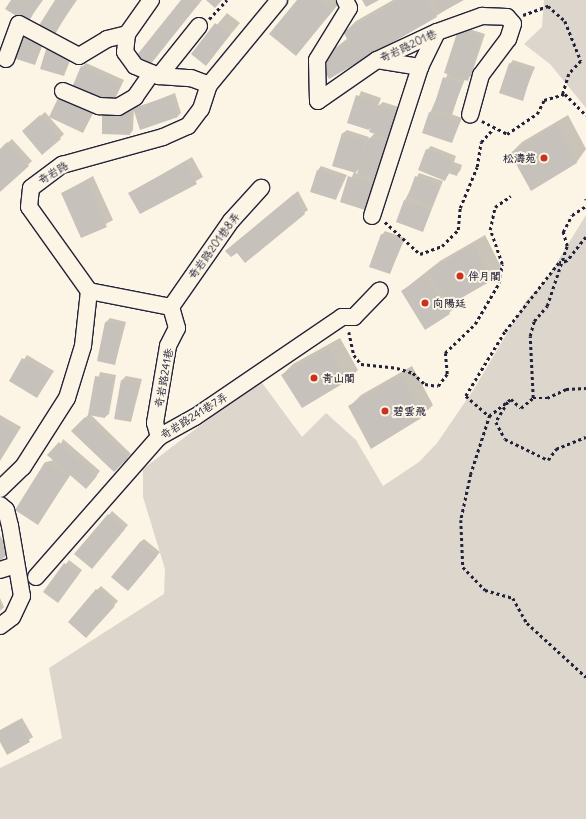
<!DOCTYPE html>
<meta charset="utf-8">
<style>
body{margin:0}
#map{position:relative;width:586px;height:819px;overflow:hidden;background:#fcf5e5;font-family:Delius,"LXGW WenKai TC",sans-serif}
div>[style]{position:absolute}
.green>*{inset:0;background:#dcd6cc}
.shadow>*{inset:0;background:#0003}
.building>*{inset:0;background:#c6c1bb}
.path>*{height:2.5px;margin-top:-1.25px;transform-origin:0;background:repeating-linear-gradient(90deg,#22223b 0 3px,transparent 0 6px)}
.roads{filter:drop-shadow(1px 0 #22223b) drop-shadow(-1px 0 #22223b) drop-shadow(0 1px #22223b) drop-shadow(0 -1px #22223b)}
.minor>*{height:16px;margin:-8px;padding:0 8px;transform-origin:8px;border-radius:8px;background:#fcf5e5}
.dots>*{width:11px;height:11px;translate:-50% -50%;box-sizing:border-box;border:2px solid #fcf5e5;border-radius:50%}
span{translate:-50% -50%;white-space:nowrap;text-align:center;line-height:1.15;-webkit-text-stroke:4px #fcf5e5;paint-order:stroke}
.street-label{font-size:11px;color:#22223b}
.poi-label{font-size:11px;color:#22223b;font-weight:700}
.right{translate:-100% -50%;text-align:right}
.left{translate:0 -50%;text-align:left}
</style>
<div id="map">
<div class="green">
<i style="clip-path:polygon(544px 0,586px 0,586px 108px,550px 64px,524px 44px,542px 27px)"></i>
<i style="clip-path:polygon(586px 215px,586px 819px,0 819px,0 768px,62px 738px,49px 668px,164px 594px,165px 569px,143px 497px,143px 469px,260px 380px,302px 437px,326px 413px,356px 440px,383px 486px,419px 462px,437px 443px,474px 389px,526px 301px,546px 280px)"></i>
</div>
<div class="shadow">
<i style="clip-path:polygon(12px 0,43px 0,28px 21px)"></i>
<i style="clip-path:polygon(56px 0,77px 0,53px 35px)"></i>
<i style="clip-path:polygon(182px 0,202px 0,150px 64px,139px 55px)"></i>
<i style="clip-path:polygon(298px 0,342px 0,296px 55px)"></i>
<i style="clip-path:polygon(393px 0,462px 0,436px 16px,322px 65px,327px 60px,325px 56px,348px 38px,345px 32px,356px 21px)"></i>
<i style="clip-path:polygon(227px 13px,240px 23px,206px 64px,192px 54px)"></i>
<i style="clip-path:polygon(463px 27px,485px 34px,471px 76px,465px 79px,451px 114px,462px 118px,452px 142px,430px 113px,448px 73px)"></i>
<i style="clip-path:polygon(22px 30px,46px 37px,35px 64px)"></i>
<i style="clip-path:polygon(48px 47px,75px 50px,64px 75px)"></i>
<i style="clip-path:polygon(513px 60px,535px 67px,522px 99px,510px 64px)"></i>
<i style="clip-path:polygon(86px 63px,124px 80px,113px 103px,134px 106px,133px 130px,130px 134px,103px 110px,82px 67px)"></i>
<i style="clip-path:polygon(evenodd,361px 91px,381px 98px,378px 106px,383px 102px,405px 109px,386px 136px,392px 140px,364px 209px,341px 202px,354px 172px,343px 133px,347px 130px,369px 137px,368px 140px,375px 133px,373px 125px,369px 129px,349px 122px,361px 91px,361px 167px,358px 174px,355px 173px,361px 167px)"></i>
<i style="clip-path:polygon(175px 93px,181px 113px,177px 117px,134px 109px)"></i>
<i style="clip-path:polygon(97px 106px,83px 132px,50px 117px)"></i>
<i style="clip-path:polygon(45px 112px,64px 134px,60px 138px,27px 128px)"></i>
<i style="clip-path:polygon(568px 115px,586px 149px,576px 163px,511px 153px,522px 142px)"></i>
<i style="clip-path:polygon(12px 139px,32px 161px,0 191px,0 150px)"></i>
<i style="clip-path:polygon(431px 146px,456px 156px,454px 162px,462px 165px,460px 171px,456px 175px,450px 172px,445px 180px,427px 150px)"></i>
<i style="clip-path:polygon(192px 157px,203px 177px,140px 213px,129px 193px)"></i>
<i style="clip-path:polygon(321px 166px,347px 175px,336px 199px,318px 170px)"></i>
<i style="clip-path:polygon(419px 173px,443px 181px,423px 231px,405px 200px)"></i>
<i style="clip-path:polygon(93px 176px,113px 220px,82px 237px,62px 193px)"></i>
<i style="clip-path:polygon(298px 191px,308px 210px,304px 213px,237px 251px,231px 247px)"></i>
<i style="clip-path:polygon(385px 231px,405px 238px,390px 273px,382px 235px)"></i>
<i style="clip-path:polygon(485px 235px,502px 269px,491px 280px,458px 299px,460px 302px,449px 313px,402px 291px,440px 261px)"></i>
<i style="clip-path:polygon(110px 318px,126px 322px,115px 364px,106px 322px)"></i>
<i style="clip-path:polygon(340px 338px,358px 370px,347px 381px,303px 407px,282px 375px,293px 364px)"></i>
<i style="clip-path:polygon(27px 355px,54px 371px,37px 397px,10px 380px)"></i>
<i style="clip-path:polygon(412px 366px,433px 405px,422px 416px,350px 406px,361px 395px)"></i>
<i style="clip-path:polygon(100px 372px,116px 375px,109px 414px,105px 417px,90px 414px,131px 454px,114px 471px,73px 431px,89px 414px)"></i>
<i style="clip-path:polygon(126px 376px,142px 379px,131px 421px,122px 380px)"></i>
<i style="clip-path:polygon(0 415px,21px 427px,0 461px)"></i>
<i style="clip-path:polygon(63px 439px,100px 471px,90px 484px,71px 474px,38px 524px,16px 510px,46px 462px,54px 460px)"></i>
<i style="clip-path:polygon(112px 511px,128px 525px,95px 564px,109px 515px)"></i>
<i style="clip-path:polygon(0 536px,11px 549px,0 560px)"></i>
<i style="clip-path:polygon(144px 539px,160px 552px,132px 586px,140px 542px)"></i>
<i style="clip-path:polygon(69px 560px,82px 570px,58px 602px,45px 592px)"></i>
<i style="clip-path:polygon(101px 586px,118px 601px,89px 633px,97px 590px)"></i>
<i style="clip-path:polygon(0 598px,4px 607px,0 611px)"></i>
<i style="clip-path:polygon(22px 718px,33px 737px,8px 754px,0 740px,0 730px)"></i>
</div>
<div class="building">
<i style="clip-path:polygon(11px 0,41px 0,28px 23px,5px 9px)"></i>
<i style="clip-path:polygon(55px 0,75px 0,54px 36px,38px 27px)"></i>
<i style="clip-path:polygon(181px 0,199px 3px,150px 65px,137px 55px)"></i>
<i style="clip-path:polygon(206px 0,222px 0,215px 8px)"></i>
<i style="clip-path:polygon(297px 0,320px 0,333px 10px,296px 56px,269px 34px)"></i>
<i style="clip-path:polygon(362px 0,379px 0,366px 7px)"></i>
<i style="clip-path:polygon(400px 0,427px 0,437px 17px,329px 79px,321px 65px,327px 61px,324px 56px,349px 42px,343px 32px)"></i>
<i style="clip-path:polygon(433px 0,464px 0,440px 13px)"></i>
<i style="clip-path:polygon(215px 23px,230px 35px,206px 66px,191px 54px)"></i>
<i style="clip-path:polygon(458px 30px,481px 37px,468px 81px,444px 73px)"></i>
<i style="clip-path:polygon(18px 33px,43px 41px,35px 65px,10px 57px)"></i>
<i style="clip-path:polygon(47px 46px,71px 54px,64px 76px,40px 69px)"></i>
<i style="clip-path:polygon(509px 63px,532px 71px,523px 101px,499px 93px)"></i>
<i style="clip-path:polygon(81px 66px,121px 84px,110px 108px,71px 90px)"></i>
<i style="clip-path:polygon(443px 77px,462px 84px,452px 115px,433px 109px)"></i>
<i style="clip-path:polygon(60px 94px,94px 110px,83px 133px,49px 117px)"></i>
<i style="clip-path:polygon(356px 95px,378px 102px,369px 130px,347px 123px)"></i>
<i style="clip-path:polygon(171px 96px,178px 117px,140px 130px,133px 108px)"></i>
<i style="clip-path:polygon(378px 105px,402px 113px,393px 140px,369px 132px)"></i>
<i style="clip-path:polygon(102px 109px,131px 110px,130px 135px,102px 134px)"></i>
<i style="clip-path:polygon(429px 112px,459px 122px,452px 143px,422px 133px)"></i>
<i style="clip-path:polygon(40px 115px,61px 139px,42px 155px,22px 131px)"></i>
<i style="clip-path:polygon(557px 125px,577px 163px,531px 191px,510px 153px)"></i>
<i style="clip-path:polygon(342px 133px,366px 141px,356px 173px,332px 166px)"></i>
<i style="clip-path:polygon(369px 138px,389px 144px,377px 180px,357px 174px)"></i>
<i style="clip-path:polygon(7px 142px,29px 166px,0 192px,0 149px)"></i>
<i style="clip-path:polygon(426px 149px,453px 160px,451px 166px,459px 169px,457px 176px,448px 173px,445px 181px,418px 170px)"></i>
<i style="clip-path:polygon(186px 162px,197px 184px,140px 214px,128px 193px)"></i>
<i style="clip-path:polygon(317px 170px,343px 178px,336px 200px,310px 192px)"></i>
<i style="clip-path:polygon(348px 176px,373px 184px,365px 210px,340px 202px)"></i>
<i style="clip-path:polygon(415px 176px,440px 185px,433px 205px,408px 196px)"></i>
<i style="clip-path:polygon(87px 181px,107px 227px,81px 238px,61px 193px)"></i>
<i style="clip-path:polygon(294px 194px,305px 214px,245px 263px,237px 253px,231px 257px,225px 251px)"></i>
<i style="clip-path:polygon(404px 200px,431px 210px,423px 232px,396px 222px)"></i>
<i style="clip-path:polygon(381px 234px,402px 242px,390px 274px,369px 267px)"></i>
<i style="clip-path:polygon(474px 245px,491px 281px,449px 305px,428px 271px)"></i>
<i style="clip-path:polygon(425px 276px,450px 314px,425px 330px,401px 291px)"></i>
<i style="clip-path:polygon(105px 322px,123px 325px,115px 365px,97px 361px)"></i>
<i style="clip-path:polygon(328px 349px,347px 381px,302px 408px,281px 375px)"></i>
<i style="clip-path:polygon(22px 358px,51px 375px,37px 398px,9px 381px)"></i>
<i style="clip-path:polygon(95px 376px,113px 379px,105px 418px,88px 415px)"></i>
<i style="clip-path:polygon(401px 376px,423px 417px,371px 449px,348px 406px)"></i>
<i style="clip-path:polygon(121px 380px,139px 383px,131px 422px,114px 419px)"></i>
<i style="clip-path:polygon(85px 417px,128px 458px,114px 472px,71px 431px)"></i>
<i style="clip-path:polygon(0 421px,18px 431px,0 460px)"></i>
<i style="clip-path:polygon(59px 442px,97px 476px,86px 489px,47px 455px)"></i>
<i style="clip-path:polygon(45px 462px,69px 476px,38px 525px,15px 510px)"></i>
<i style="clip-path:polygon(108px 514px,125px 529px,92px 569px,74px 554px)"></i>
<i style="clip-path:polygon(140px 542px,157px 556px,128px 591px,111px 577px)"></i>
<i style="clip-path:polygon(0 544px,8px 554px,0 561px)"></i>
<i style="clip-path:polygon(64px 563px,79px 574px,58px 603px,43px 592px)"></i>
<i style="clip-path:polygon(96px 589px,115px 606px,86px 638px,68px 622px)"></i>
<i style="clip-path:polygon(18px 721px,30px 742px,7px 755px,0 742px,0 731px)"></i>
</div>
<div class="path">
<i style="left:523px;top:15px;width:27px;rotate:-20deg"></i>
<i style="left:548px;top:6px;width:23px;rotate:41deg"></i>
<i style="left:565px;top:21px;width:43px;rotate:68.2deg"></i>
<i style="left:581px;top:61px;width:18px;rotate:133deg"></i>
<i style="left:569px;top:74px;width:21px;rotate:107deg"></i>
<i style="left:209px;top:19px;width:26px;rotate:-47deg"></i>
<i style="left:482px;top:121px;width:28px;rotate:27deg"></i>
<i style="left:507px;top:134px;width:36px;rotate:-34deg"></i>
<i style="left:537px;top:114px;width:16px;rotate:-63deg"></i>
<i style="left:544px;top:100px;width:22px;rotate:-16deg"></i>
<i style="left:565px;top:94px;width:30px;rotate:45deg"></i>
<i style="left:586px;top:199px;width:1px;rotate:90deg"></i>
<i style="left:385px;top:222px;width:47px;rotate:42.4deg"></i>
<i style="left:420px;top:254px;width:23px;rotate:-20deg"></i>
<i style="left:442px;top:246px;width:23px;rotate:-45deg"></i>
<i style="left:458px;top:230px;width:22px;rotate:-85deg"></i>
<i style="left:460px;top:208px;width:44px;rotate:-67.5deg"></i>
<i style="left:477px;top:167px;width:25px;rotate:-81deg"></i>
<i style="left:481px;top:142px;width:19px;rotate:-47deg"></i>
<i style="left:586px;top:237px;width:31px;rotate:128deg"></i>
<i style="left:567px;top:261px;width:8px;rotate:166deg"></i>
<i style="left:559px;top:263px;width:88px;rotate:128deg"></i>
<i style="left:505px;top:332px;width:75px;rotate:121.4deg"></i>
<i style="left:466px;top:396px;width:30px;rotate:41deg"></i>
<i style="left:489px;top:416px;width:28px;rotate:-38deg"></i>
<i style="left:511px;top:399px;width:13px;rotate:42deg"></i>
<i style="left:521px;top:408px;width:16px;rotate:-40deg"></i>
<i style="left:533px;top:398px;width:14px"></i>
<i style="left:547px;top:398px;width:21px;rotate:-25deg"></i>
<i style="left:566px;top:389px;width:20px;rotate:-3deg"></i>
<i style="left:349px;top:332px;width:24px;rotate:78deg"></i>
<i style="left:354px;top:355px;width:11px;rotate:52deg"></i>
<i style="left:361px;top:364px;width:36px;rotate:6deg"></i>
<i style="left:397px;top:368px;width:17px;rotate:17deg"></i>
<i style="left:413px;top:373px;width:16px;rotate:43deg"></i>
<i style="left:425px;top:384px;width:13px;rotate:9deg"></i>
<i style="left:438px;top:386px;width:15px;rotate:-53deg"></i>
<i style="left:447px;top:374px;width:21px;rotate:-95deg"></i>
<i style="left:445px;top:353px;width:42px;rotate:-44deg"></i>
<i style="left:475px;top:324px;width:48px;rotate:-59.7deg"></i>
<i style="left:499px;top:283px;width:19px;rotate:-81deg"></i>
<i style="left:502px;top:264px;width:36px;rotate:-109deg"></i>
<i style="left:490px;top:230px;width:24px;rotate:-78deg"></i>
<i style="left:495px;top:207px;width:19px;rotate:-35deg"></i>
<i style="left:533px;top:398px;width:62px;rotate:-92.8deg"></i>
<i style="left:530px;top:336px;width:16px;rotate:-75deg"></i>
<i style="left:534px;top:321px;width:20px;rotate:-49deg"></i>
<i style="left:547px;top:306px;width:63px;rotate:-71.6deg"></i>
<i style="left:567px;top:246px;width:15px;rotate:-106deg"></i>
<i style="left:563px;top:232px;width:19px;rotate:-62deg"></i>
<i style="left:572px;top:215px;width:17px;rotate:-33deg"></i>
<i style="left:508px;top:402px;width:23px;rotate:121deg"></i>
<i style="left:496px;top:422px;width:19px;rotate:62deg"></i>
<i style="left:505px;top:439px;width:48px;rotate:26deg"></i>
<i style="left:548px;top:460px;width:14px;rotate:-54deg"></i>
<i style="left:556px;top:449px;width:32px;rotate:-22deg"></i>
<i style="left:490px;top:415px;width:62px;rotate:107.9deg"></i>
<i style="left:471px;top:474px;width:47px;rotate:102.3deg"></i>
<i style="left:461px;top:520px;width:47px;rotate:87.6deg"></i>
<i style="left:463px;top:567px;width:32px;rotate:46deg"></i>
<i style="left:485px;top:590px;width:29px;rotate:16deg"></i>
<i style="left:513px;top:598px;width:29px;rotate:61deg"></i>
<i style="left:527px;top:623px;width:80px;rotate:42.5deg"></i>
</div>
<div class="roads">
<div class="minor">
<i style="left:151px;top:0;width:42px;rotate:125.2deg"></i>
<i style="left:127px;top:34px;width:18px;rotate:96deg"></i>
<i style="left:125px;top:52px;width:17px;rotate:54deg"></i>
<i style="left:135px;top:66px;width:26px;rotate:23deg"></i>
<i style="left:159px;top:76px;width:32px;rotate:4deg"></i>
<i style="left:191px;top:78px;width:19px;rotate:21deg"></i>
<i style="left:6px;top:59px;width:37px;rotate:-70deg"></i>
<i style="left:19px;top:24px;width:68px;rotate:28.1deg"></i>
<i style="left:79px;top:56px;width:33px;rotate:-31deg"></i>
<i style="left:107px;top:39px;width:21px;rotate:-14deg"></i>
<i style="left:377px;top:60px;width:44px;rotate:9.2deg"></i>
<i style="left:159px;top:76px;width:64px;rotate:-51.3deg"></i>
<i style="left:63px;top:91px;width:39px;rotate:23deg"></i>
<i style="left:99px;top:106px;width:19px;rotate:3deg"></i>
<i style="left:118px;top:107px;width:20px;rotate:-30deg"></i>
<i style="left:135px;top:97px;width:29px;rotate:-55deg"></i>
<i style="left:318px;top:101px;width:72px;rotate:-34.8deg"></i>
<i style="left:377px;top:60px;width:66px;rotate:-25deg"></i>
<i style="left:437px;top:32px;width:48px;rotate:-19.6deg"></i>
<i style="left:482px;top:16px;width:25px;rotate:2deg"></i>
<i style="left:507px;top:17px;width:9px;rotate:49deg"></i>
<i style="left:513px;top:24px;width:16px;rotate:108deg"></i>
<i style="left:508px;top:39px;width:45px;rotate:126.9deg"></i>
<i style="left:481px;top:75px;width:41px;rotate:105.4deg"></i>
<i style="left:318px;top:101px;width:41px;rotate:-91.4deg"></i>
<i style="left:317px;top:60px;width:61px;rotate:-58.4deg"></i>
<i style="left:349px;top:8px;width:9px;rotate:-117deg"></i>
<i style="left:372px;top:216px;width:157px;rotate:-72.1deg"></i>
<i style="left:420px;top:67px;width:39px;rotate:-64deg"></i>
<i style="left:89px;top:291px;width:84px;rotate:11deg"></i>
<i style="left:171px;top:307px;width:22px;rotate:74deg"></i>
<i style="left:177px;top:328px;width:20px;rotate:117deg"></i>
<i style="left:168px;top:346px;width:78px;rotate:99.6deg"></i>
<i style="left:155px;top:423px;width:15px;rotate:74deg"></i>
<i style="left:171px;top:307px;width:105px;rotate:-55.1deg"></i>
<i style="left:231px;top:221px;width:45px;rotate:-47.7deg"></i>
<i style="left:0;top:489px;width:32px;rotate:-44deg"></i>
<i style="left:23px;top:467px;width:82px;rotate:-57.5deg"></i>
<i style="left:67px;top:398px;width:54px;rotate:-72.9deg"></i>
<i style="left:83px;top:346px;width:55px;rotate:-83.8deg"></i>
<i style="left:89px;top:291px;width:103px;rotate:-125.5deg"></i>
<i style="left:29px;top:207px;width:19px;rotate:-84deg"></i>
<i style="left:31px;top:188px;width:39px;rotate:-37deg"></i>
<i style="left:62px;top:165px;width:105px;rotate:-15.5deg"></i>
<i style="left:163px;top:137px;width:27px;rotate:-24deg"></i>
<i style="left:188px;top:126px;width:21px;rotate:-53deg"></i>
<i style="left:201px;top:109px;width:25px;rotate:-72deg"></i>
<i style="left:209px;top:85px;width:110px;rotate:-50.5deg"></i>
<i style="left:0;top:505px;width:8px;rotate:40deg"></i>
<i style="left:6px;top:510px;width:16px;rotate:76deg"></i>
<i style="left:10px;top:526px;width:71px;rotate:80.3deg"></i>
<i style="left:22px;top:596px;width:23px;rotate:115deg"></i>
<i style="left:12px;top:617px;width:15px;rotate:143deg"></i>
<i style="left:0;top:570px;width:16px;rotate:-18deg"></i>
<i style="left:36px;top:577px;width:186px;rotate:-48.7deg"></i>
<i style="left:159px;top:437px;width:41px;rotate:-29.1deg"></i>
<i style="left:195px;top:417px;width:178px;rotate:-34.2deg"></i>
<i style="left:342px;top:317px;width:12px"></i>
<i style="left:354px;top:317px;width:37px;rotate:-46deg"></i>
</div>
</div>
<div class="dots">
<i style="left:544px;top:158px;background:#c8321e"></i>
<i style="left:460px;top:276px;background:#c8321e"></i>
<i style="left:425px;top:303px;background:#c8321e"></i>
<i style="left:314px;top:378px;background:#c8321e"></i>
<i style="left:385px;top:411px;background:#c8321e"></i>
</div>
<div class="street-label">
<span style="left:408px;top:46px;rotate:-25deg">奇岩路201巷</span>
<span style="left:53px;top:173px;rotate:-32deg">奇岩路</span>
<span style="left:214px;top:246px;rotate:-54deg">奇岩路201巷8弄</span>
<span style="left:164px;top:378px;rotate:-80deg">奇岩路241巷</span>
<span style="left:194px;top:416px;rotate:-32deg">奇岩路241巷7弄</span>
</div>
<div class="poi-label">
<span class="right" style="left:536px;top:158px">松濤苑</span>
<span class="left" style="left:468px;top:276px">伴月閣</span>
<span class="left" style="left:433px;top:303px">向陽廷</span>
<span class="left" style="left:322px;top:378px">青山閣</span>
<span class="left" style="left:393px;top:411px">碧雲飛</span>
</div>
</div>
